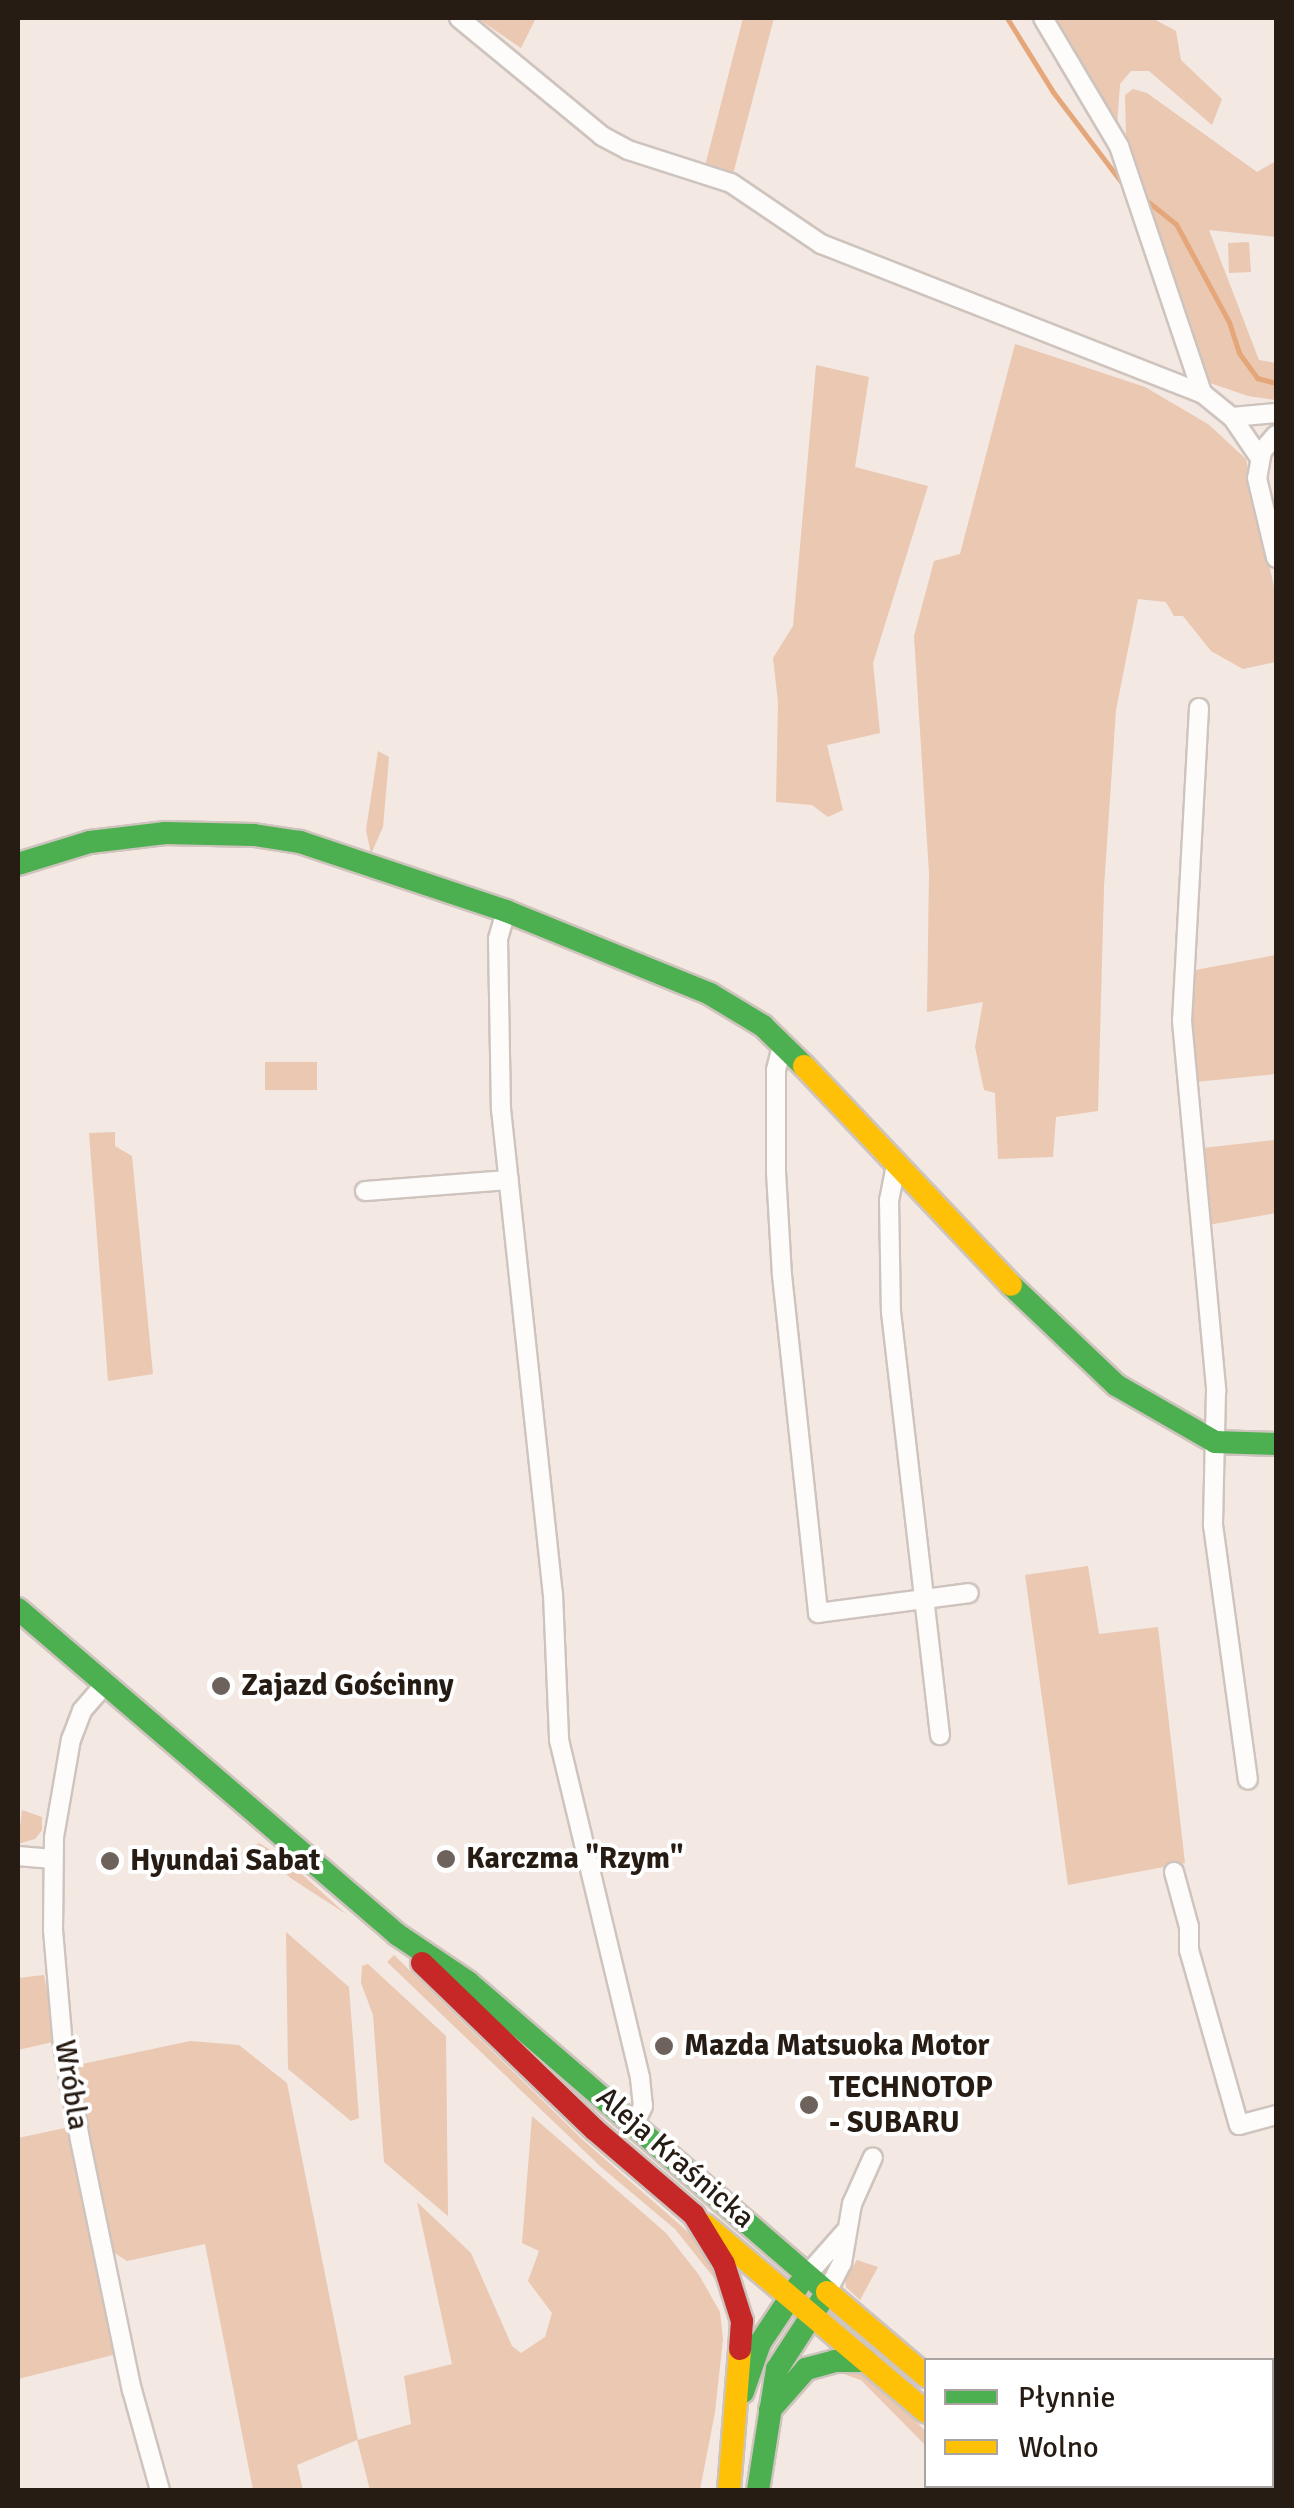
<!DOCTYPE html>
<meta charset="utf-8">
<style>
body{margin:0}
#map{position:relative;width:1294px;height:2508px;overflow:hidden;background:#f3e8e2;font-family:Signika,sans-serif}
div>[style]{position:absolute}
.green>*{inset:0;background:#eac8b2}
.stream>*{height:5px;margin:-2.5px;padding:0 2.5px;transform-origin:2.5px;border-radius:2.5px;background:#e5a679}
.roads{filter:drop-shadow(2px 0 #cec4bd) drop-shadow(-2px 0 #cec4bd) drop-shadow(0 2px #cec4bd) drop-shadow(0 -2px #cec4bd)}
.street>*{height:18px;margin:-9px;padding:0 9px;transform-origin:9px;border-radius:9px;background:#fdfcfb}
.fast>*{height:22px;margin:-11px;padding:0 11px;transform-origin:11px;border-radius:11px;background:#4caf50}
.slow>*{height:22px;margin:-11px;padding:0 11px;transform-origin:11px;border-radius:11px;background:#ffc107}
.jam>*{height:22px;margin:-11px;padding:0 11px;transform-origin:11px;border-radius:11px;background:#c62828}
.dots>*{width:28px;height:28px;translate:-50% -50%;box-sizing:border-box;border:5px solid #fff;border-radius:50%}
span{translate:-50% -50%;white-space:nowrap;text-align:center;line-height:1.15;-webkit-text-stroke:8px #fff;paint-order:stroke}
.poi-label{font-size:30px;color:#271c14;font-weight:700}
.left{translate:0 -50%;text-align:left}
.street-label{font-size:30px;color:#271c14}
.frame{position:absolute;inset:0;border:20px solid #271c14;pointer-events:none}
.legend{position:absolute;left:924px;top:2358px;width:350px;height:130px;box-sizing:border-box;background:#fff;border:2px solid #a9a4a1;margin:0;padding:12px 18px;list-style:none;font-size:30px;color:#271c14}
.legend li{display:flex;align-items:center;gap:20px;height:50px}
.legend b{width:50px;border:2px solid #a9a4a1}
</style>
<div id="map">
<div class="green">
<i style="clip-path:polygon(477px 18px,536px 18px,521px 48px)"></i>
<i style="clip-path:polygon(743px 18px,774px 18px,732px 178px,705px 166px)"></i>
<i style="clip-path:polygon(1053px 18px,1152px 18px,1176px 31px,1181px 60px,1222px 99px,1212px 125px,1149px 71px,1131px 71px,1120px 84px,1117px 127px)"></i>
<i style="clip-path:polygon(1133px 89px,1147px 93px,1257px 172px,1276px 161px,1276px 237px,1209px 230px,1259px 360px,1276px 363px,1276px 400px,1248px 396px,1210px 383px,1144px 207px,1126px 139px,1125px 95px)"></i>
<i style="clip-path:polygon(1249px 242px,1251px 272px,1229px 273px,1228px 243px)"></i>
<i style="clip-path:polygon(1015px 344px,1145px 387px,1208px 424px,1246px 459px,1276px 596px,1276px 662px,1243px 669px,1211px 651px,1183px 616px,1174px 616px,1166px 602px,1138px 599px,1116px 710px,1104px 887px,1098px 1111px,1056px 1117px,1053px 1157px,998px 1159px,995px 1093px,984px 1090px,975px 1047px,983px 1002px,927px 1012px,929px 873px,914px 636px,934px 561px,960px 554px)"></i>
<i style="clip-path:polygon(816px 365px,869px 377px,855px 467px,928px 486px,873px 663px,880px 733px,827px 745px,843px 810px,828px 817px,812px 805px,776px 802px,778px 702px,773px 658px,793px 626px)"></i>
<i style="clip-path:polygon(378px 751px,389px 757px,383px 827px,371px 854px,366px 830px)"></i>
<i style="clip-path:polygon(1276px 955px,1276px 1074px,1195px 1082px,1188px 1040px,1190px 971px)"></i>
<i style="clip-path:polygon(265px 1062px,317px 1062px,317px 1090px,265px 1090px)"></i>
<i style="clip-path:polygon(115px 1132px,115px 1146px,132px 1156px,153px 1374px,108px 1381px,89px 1133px)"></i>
<i style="clip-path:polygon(1275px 1140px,1276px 1213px,1208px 1225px,1203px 1148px)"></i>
<i style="clip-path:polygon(1088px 1566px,1099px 1634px,1158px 1627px,1185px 1863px,1068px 1885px,1025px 1575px)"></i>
<i style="clip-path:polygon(22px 1810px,42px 1817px,42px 1830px,35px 1839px,18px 1844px)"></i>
<i style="clip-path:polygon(259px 1843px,285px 1859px,346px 1914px,292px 1879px,254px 1847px)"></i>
<i style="clip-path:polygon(286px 1932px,349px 1987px,359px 2118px,351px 2121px,288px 2069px)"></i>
<i style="clip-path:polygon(394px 1955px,583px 2140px,703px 2245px,722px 2288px,675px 2229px,601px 2167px,387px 1962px)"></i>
<i style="clip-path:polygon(368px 1964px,446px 2036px,448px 2216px,384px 2162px,373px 2015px,361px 1983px,362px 1966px)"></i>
<i style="clip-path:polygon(44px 1975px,57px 2041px,18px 2050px,18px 1978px)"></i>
<i style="clip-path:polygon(190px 2041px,239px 2045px,287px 2083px,358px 2440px,411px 2424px,404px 2376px,452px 2364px,417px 2202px,471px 2253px,512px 2346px,521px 2353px,545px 2337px,552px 2313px,528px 2281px,539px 2251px,522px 2243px,532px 2116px,666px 2233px,699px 2275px,720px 2312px,723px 2339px,715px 2412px,700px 2490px,370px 2490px,357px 2440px,297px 2465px,303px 2490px,253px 2490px,205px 2244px,127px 2261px,110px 2250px,73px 2066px)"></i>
<i style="clip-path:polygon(65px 2128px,72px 2130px,117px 2354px,18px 2379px,18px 2138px)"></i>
<i style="clip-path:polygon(857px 2260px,878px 2267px,860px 2300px,846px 2287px,845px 2278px)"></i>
<i style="clip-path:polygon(857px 2371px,894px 2397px,926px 2432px,926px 2446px,861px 2380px,838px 2372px)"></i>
</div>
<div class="stream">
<i style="left:1007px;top:18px;width:87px;rotate:58.1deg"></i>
<i style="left:1053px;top:92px;width:119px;rotate:52.8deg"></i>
<i style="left:1142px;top:197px;width:43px;rotate:38.5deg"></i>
<i style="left:1176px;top:224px;width:111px;rotate:61.6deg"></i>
<i style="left:1229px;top:322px;width:33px;rotate:72deg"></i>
<i style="left:1239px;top:353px;width:31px;rotate:54deg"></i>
<i style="left:1257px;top:378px;width:20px;rotate:15deg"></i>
</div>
<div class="roads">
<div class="street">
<i style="left:459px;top:18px;width:185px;rotate:39.5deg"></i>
<i style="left:602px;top:136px;width:30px;rotate:28deg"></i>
<i style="left:628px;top:150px;width:108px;rotate:17.8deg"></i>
<i style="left:731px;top:183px;width:109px;rotate:34.1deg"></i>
<i style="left:821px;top:244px;width:409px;rotate:21.4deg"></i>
<i style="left:1202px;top:393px;width:38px;rotate:39deg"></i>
<i style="left:1232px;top:417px;width:50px;rotate:55.7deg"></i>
<i style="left:1043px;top:18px;width:149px;rotate:59.3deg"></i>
<i style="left:1119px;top:146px;width:261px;rotate:71.4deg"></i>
<i style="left:1232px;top:417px;width:44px;rotate:-5.2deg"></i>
<i style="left:1276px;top:435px;width:21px;rotate:131deg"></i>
<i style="left:1262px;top:451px;width:27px;rotate:100deg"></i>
<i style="left:1257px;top:478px;width:82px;rotate:76.6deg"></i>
<i style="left:1199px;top:708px;width:313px;rotate:93.1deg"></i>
<i style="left:1182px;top:1021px;width:372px;rotate:84.7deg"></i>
<i style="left:1216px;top:1391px;width:134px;rotate:91.3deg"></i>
<i style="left:1213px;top:1525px;width:257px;rotate:82.2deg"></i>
<i style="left:506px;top:911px;width:29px;rotate:106deg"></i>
<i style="left:498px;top:939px;width:170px;rotate:89deg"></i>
<i style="left:501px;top:1109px;width:488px;rotate:83.9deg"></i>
<i style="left:553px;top:1594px;width:146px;rotate:87.6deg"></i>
<i style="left:559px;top:1740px;width:348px;rotate:76.5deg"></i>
<i style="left:640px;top:2078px;width:28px;rotate:84deg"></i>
<i style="left:643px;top:2106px;width:23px;rotate:115deg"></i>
<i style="left:782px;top:1046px;width:25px;rotate:104deg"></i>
<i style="left:776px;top:1070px;width:102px;rotate:90deg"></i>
<i style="left:776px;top:1172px;width:103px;rotate:86.7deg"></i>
<i style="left:782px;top:1275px;width:340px;rotate:83.9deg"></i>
<i style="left:818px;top:1613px;width:152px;rotate:-7.5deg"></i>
<i style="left:896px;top:1165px;width:36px;rotate:101deg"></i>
<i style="left:889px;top:1200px;width:112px;rotate:89deg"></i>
<i style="left:891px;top:1312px;width:426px;rotate:83.4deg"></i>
<i style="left:365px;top:1191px;width:144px;rotate:-4.4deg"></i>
<i style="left:106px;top:1683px;width:37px;rotate:131deg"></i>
<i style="left:82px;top:1711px;width:30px;rotate:111deg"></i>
<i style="left:71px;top:1739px;width:99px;rotate:99.8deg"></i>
<i style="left:54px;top:1837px;width:93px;rotate:90.6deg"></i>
<i style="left:53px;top:1930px;width:116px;rotate:85.1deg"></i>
<i style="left:63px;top:2046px;width:96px;rotate:79.7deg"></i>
<i style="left:80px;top:2140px;width:255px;rotate:78.3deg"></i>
<i style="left:132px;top:2390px;width:104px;rotate:74.4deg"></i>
<i style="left:18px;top:1856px;width:35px;rotate:5deg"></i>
<i style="left:1174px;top:1872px;width:57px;rotate:74.7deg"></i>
<i style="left:1189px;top:1927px;width:23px;rotate:90deg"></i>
<i style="left:1189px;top:1950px;width:182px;rotate:74.1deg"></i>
<i style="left:1239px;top:2125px;width:38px;rotate:-15deg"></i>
<i style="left:807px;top:2275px;width:57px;rotate:-48.5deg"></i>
<i style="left:827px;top:2292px;width:33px;rotate:-63deg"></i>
<i style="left:842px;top:2263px;width:60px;rotate:-80.4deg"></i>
<i style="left:852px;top:2204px;width:51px;rotate:-65.9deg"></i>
</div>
<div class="fast">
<i style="left:18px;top:864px;width:75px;rotate:-17deg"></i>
<i style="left:90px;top:842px;width:76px;rotate:-6.8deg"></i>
<i style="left:165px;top:833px;width:89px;rotate:1.3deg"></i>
<i style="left:254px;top:835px;width:47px;rotate:8.7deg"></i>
<i style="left:300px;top:842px;width:217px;rotate:18.5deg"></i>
<i style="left:506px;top:911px;width:220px;rotate:22.1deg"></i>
<i style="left:710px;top:994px;width:62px;rotate:31.1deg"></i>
<i style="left:763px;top:1026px;width:57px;rotate:44.3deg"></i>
<i style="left:1011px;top:1285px;width:145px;rotate:43.6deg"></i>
<i style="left:1116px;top:1385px;width:114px;rotate:29.9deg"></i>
<i style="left:1215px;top:1442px;width:61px;rotate:1.9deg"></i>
<i style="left:18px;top:1609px;width:501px;rotate:40.63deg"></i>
<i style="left:398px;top:1935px;width:84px;rotate:33.9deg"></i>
<i style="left:468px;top:1982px;width:474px;rotate:40.8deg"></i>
<i style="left:827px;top:2292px;width:92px;rotate:123deg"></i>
<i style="left:777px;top:2369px;width:122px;rotate:98.9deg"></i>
<i style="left:743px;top:2392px;width:52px;rotate:-70.9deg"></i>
<i style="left:760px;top:2343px;width:69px;rotate:-56.3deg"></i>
<i style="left:770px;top:2410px;width:55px;rotate:-48.7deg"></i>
<i style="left:806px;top:2369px;width:30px;rotate:-15deg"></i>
<i style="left:835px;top:2361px;width:31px"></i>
<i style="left:1013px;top:2486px;width:7px;rotate:34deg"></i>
<i style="left:1056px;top:2486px;width:7px;rotate:34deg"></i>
</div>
<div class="slow">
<i style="left:804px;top:1066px;width:301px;rotate:46.6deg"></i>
<i style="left:705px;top:2225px;width:289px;rotate:40.2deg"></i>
<i style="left:827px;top:2292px;width:130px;rotate:40.3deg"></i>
<i style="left:729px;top:2490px;width:141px;rotate:-85.5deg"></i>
</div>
<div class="jam">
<i style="left:422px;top:1963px;width:240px;rotate:44deg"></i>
<i style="left:595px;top:2130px;width:130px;rotate:40.6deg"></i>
<i style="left:694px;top:2215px;width:57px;rotate:58.5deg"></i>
<i style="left:724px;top:2264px;width:60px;rotate:72.5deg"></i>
<i style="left:742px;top:2321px;width:28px;rotate:94deg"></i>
</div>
</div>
<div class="dots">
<i style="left:221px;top:1686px;background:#6e635c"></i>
<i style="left:446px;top:1859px;background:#6e635c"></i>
<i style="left:110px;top:1861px;background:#6e635c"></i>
<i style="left:664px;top:2046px;background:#6e635c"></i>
<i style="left:809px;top:2105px;background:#6e635c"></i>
</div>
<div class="poi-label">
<span class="left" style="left:241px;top:1686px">Zajazd Gościnny</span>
<span class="left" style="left:466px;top:1859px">Karczma "Rzym"</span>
<span class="left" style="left:130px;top:1861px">Hyundai Sabat</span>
<span class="left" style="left:684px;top:2046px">Mazda Matsuoka Motor</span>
<span class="left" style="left:829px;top:2105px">TECHNOTOP<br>- SUBARU</span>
</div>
<div class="street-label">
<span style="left:71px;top:2085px;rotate:81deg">Wróbla</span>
<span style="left:675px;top:2158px;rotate:41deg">Aleja Kraśnicka</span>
</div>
<div class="frame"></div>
<ul class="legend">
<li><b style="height:12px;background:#4caf50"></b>Płynnie</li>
<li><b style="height:12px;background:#ffc107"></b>Wolno</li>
</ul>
</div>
